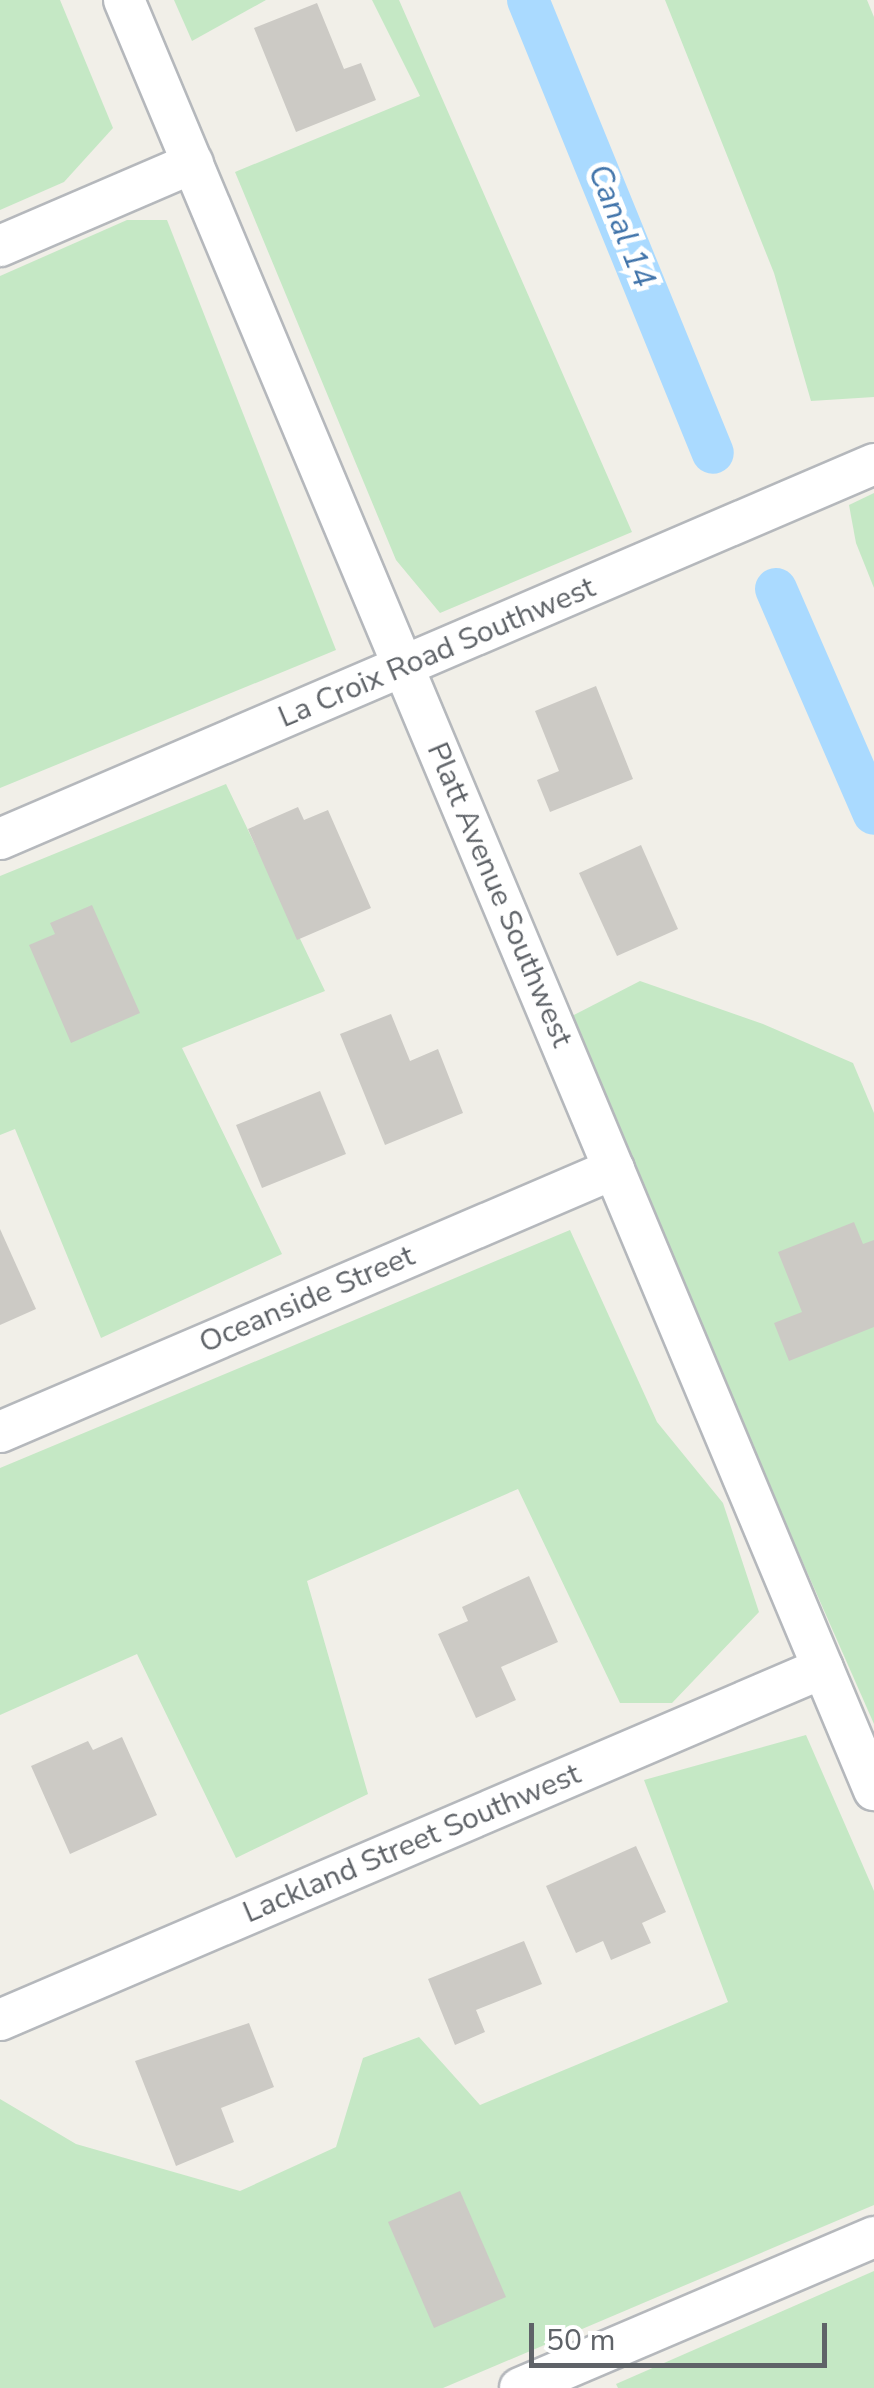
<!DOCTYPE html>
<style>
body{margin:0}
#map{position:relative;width:874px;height:2388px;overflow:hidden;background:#f1efe8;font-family:"Nunito Sans",sans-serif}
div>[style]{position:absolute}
.green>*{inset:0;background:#c5e8c5}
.canal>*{height:42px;margin:-21px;padding:0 21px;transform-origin:21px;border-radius:21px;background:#aadaff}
.building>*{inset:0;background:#cccac5}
.roads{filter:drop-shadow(2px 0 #b5b8bc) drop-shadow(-2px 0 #b5b8bc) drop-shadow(0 2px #b5b8bc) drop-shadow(0 -2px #b5b8bc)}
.street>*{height:40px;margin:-20px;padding:0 20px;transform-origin:20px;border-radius:20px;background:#fff}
span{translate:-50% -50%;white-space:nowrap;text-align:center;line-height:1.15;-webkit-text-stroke:10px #fff;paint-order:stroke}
.street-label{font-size:30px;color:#5f6368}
.water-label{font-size:32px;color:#4174aa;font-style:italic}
.scale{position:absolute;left:529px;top:2323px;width:298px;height:45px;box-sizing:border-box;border:5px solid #5f6368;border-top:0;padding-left:12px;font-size:30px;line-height:35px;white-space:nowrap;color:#5f6368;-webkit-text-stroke:8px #fff;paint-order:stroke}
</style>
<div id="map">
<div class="green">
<i style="clip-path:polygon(0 0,60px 0,113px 128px,64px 182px,0 210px)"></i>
<i style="clip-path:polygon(174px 0,266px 0,192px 41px)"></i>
<i style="clip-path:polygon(372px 0,399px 0,632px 532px,440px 613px,396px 560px,235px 172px,420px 96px)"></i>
<i style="clip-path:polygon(665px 0,867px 0,874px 17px,874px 397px,811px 401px,774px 273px)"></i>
<i style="clip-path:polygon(127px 220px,167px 220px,336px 650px,0 788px,0 276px)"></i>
<i style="clip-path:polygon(874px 493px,874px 588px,856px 543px,849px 505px)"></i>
<i style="clip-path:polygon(226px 784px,325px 991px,182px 1048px,282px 1254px,101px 1338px,15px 1129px,0 1135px,0 876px)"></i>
<i style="clip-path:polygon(640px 981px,763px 1024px,853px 1063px,874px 1113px,874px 1724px,674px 1270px,570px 1017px)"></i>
<i style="clip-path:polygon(570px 1230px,657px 1422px,723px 1503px,759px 1612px,672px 1703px,620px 1703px,518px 1489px,307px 1581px,368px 1794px,236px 1858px,137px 1654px,0 1715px,0 1468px)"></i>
<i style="clip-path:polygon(806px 1735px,874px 1891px,874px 2205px,443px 2388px,0 2388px,0 2099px,76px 2144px,240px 2191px,336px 2147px,363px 2058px,419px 2037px,480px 2105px,728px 2002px,644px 1780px)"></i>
<i style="clip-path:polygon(874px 2271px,874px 2388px,618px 2388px,616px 2384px)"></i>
</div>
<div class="canal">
<i style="left:528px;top:0;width:489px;rotate:67.8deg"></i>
<i style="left:776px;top:589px;width:245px;rotate:66.5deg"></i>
</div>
<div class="building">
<i style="clip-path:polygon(317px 3px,344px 69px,361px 63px,376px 100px,296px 132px,254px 28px)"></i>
<i style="clip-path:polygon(596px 686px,633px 779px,550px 812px,537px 780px,559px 771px,535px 711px)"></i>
<i style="clip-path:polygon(298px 807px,304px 820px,328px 810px,371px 908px,297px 940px,248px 829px)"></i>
<i style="clip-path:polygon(641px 845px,678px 929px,617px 956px,579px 873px)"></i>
<i style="clip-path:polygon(92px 905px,140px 1013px,71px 1043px,29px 945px,55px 934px,50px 923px)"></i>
<i style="clip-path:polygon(391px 1014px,410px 1061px,438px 1049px,463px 1113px,385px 1145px,340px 1034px)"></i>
<i style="clip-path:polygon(320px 1091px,346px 1154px,262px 1188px,236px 1125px)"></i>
<i style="clip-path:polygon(854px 1222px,863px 1244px,874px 1240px,874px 1327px,789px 1361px,774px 1323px,802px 1312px,778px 1252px)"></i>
<i style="clip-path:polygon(0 1229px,36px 1309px,0 1325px)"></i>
<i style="clip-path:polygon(529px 1576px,558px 1642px,501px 1667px,516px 1700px,476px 1718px,438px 1634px,468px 1621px,462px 1607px)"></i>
<i style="clip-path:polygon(122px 1737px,157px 1815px,70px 1854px,31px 1766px,88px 1741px,93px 1750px)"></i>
<i style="clip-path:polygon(636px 1846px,666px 1912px,642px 1923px,651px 1943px,611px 1960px,603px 1941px,576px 1953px,546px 1886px)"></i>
<i style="clip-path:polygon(524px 1941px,542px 1984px,476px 2010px,485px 2032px,455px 2045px,428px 1979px)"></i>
<i style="clip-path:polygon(249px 2023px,274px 2087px,221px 2108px,234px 2142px,176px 2166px,135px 2061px)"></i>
<i style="clip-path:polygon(460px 2191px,506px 2297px,434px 2328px,388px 2222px)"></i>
</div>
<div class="roads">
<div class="street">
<i style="left:124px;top:0;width:1941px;rotate:67.27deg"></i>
<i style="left:0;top:246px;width:210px;rotate:-23.3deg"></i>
<i style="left:0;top:839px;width:951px;rotate:-23.22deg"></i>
<i style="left:0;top:1432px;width:668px;rotate:-23.19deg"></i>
<i style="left:0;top:2020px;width:895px;rotate:-23.16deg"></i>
<i style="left:520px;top:2388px;width:385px;rotate:-23.1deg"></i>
</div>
</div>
<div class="street-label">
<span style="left:437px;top:653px;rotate:-23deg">La Croix Road Southwest</span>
<span style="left:499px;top:895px;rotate:67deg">Platt Avenue Southwest</span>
<span style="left:307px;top:1300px;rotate:-23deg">Oceanside Street</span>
<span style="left:412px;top:1844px;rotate:-23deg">Lackland Street Southwest</span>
</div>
<div class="water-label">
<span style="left:621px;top:226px;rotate:68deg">Canal 14</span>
</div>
<div class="scale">50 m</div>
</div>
